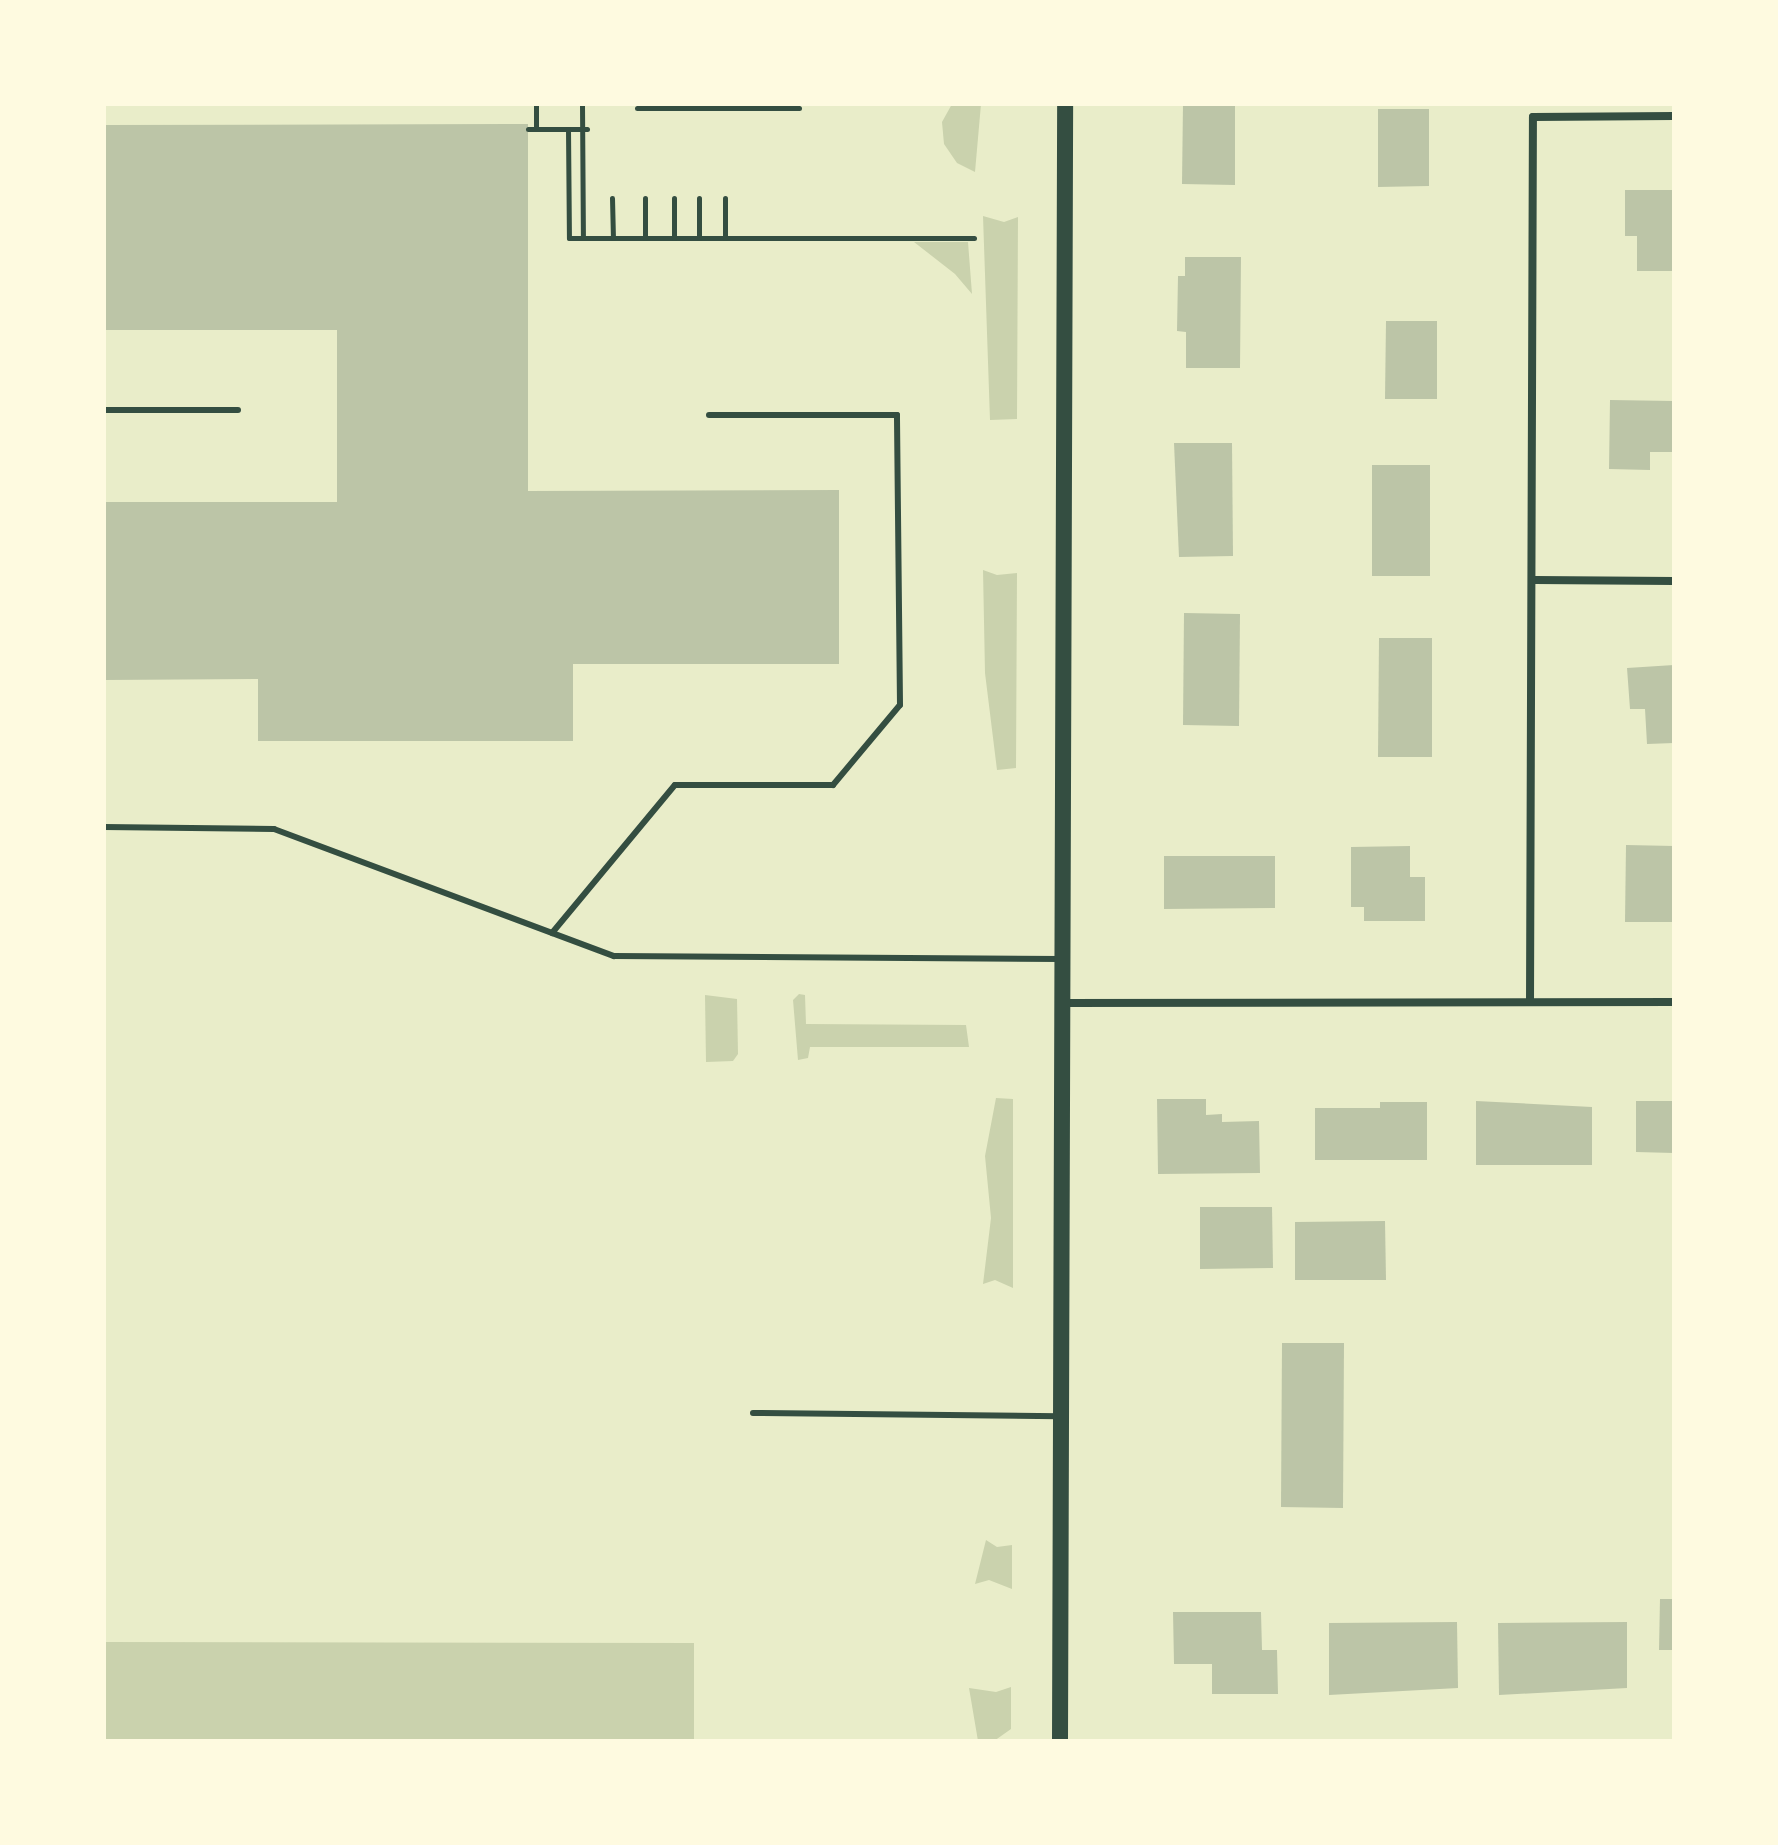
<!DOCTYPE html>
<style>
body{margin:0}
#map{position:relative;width:1778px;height:1845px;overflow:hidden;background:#e9edc9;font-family:Jost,sans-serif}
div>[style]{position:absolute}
.green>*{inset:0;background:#cad2ad}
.building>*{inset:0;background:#bcc5a7}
.path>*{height:5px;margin:-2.5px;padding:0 2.5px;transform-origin:2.5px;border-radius:2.5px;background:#344e41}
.service>*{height:6px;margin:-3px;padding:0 3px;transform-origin:3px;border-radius:3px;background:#344e41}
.minor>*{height:8px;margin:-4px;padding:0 4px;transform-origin:4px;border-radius:4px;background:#344e41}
.secondary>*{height:16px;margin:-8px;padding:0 8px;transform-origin:8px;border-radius:8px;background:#344e41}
span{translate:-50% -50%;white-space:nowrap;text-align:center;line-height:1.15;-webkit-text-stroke:8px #fefae0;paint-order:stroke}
.frame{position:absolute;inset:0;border:106px solid #fefae0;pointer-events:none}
</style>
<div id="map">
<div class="green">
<i style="clip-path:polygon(952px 104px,981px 104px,975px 172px,957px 163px,944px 144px,942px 122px)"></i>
<i style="clip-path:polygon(983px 216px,1004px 222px,1018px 217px,1017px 419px,990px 420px)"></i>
<i style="clip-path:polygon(914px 242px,968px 242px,972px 294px,955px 274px)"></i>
<i style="clip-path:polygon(983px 570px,997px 575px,1017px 573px,1016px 768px,997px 770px,985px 673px)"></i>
<i style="clip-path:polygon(799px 994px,805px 995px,806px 1024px,966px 1025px,969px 1047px,810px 1047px,808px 1058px,798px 1060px,793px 1000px)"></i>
<i style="clip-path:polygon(705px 995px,737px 999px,738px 1054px,733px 1061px,706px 1062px)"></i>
<i style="clip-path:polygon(996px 1098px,1013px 1099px,1013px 1288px,995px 1280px,983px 1284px,991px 1218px,985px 1156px)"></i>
<i style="clip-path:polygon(986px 1540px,997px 1547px,1012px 1545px,1012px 1589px,989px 1580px,975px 1584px)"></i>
<i style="clip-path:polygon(104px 1642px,694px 1643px,694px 1741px,104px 1741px)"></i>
<i style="clip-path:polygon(1011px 1687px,1011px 1729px,994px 1741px,978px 1741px,969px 1688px,996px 1692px)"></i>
</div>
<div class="building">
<i style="clip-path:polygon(1183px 104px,1235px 104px,1235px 185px,1182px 184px)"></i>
<i style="clip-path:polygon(1378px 109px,1429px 109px,1429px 186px,1378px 187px)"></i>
<i style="clip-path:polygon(528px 124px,528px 491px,839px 490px,839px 664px,573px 664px,573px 741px,258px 741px,258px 679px,104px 680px,104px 502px,337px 502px,337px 330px,104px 330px,104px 125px)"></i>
<i style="clip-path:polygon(1625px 190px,1674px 190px,1674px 271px,1637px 271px,1637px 236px,1625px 236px)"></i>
<i style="clip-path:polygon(1185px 257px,1241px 257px,1240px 368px,1186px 368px,1186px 332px,1177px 331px,1178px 276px,1185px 276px)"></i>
<i style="clip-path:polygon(1386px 321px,1437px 321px,1437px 399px,1385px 399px)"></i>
<i style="clip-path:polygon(1610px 400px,1674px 401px,1674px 452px,1650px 452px,1650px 470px,1609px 469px)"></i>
<i style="clip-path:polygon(1174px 443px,1232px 443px,1233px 556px,1179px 557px)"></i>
<i style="clip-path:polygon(1372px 465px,1430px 465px,1430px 576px,1372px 576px)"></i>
<i style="clip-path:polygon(1184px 613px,1240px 614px,1239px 726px,1183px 725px)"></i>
<i style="clip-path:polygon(1379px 638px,1432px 638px,1432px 757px,1378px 757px)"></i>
<i style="clip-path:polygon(1674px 665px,1674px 743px,1647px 744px,1645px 709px,1630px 709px,1627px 668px)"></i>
<i style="clip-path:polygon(1626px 845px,1674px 846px,1674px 922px,1625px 922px)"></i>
<i style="clip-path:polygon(1410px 846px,1410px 877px,1425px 877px,1425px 921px,1364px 921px,1364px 907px,1351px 907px,1351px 847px)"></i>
<i style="clip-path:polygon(1164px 856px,1275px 856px,1275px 908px,1164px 909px)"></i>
<i style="clip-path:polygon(1157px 1099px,1206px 1099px,1206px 1115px,1222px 1114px,1222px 1122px,1259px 1121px,1260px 1173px,1158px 1174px)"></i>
<i style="clip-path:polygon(1476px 1101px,1592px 1107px,1592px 1165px,1476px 1165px)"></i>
<i style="clip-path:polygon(1636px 1101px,1674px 1101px,1674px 1153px,1636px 1152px)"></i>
<i style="clip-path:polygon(1380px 1102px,1427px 1102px,1427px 1160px,1315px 1160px,1315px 1108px,1380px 1108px)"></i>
<i style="clip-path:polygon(1200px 1207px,1272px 1207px,1273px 1268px,1200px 1269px)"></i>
<i style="clip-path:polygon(1385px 1221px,1386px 1280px,1295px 1280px,1295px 1222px)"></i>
<i style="clip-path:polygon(1282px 1343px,1344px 1343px,1343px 1508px,1281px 1507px)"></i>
<i style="clip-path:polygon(1660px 1599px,1674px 1599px,1674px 1650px,1659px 1650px)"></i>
<i style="clip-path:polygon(1173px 1612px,1261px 1612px,1262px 1650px,1277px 1650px,1278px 1694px,1212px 1694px,1212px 1664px,1174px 1664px)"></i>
<i style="clip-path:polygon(1457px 1622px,1458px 1688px,1329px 1695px,1329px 1623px)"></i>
<i style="clip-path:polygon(1627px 1622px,1627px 1688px,1499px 1695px,1498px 1623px)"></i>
</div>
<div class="path">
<i style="left:536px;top:104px;width:25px;rotate:90deg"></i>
<i style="left:582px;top:104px;width:134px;rotate:89.6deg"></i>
<i style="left:637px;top:108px;width:162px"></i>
<i style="left:528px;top:129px;width:59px"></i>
<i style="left:568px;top:129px;width:109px;rotate:89.5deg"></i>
<i style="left:569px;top:238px;width:405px"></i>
<i style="left:612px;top:198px;width:40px;rotate:88.6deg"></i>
<i style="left:645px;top:198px;width:40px;rotate:90deg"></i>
<i style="left:674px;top:198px;width:40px;rotate:90deg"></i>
<i style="left:699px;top:198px;width:40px;rotate:90deg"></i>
<i style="left:725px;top:198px;width:40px;rotate:90deg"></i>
</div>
<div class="service">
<i style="left:104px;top:410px;width:134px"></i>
<i style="left:104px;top:827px;width:170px;rotate:0.7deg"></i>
<i style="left:274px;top:829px;width:363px;rotate:20.5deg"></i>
<i style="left:614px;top:956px;width:447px;rotate:0.4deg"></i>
<i style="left:552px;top:933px;width:192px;rotate:-50.3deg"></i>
<i style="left:675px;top:785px;width:158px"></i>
<i style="left:833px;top:785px;width:104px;rotate:-50.1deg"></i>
<i style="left:900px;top:705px;width:290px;rotate:-90.6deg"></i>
<i style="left:897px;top:415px;width:188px;rotate:180deg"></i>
<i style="left:753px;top:1413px;width:307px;rotate:0.6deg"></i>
</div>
<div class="minor">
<i style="left:1535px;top:580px;width:139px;rotate:0.4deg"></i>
<i style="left:1530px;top:1002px;width:885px;rotate:-89.81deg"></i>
<i style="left:1533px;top:117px;width:141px;rotate:-0.4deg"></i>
<i style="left:1062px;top:1003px;width:612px;rotate:-0.09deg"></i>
</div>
<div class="secondary">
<i style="left:1060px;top:1741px;width:1637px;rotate:-89.82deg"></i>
</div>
<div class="frame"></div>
</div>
